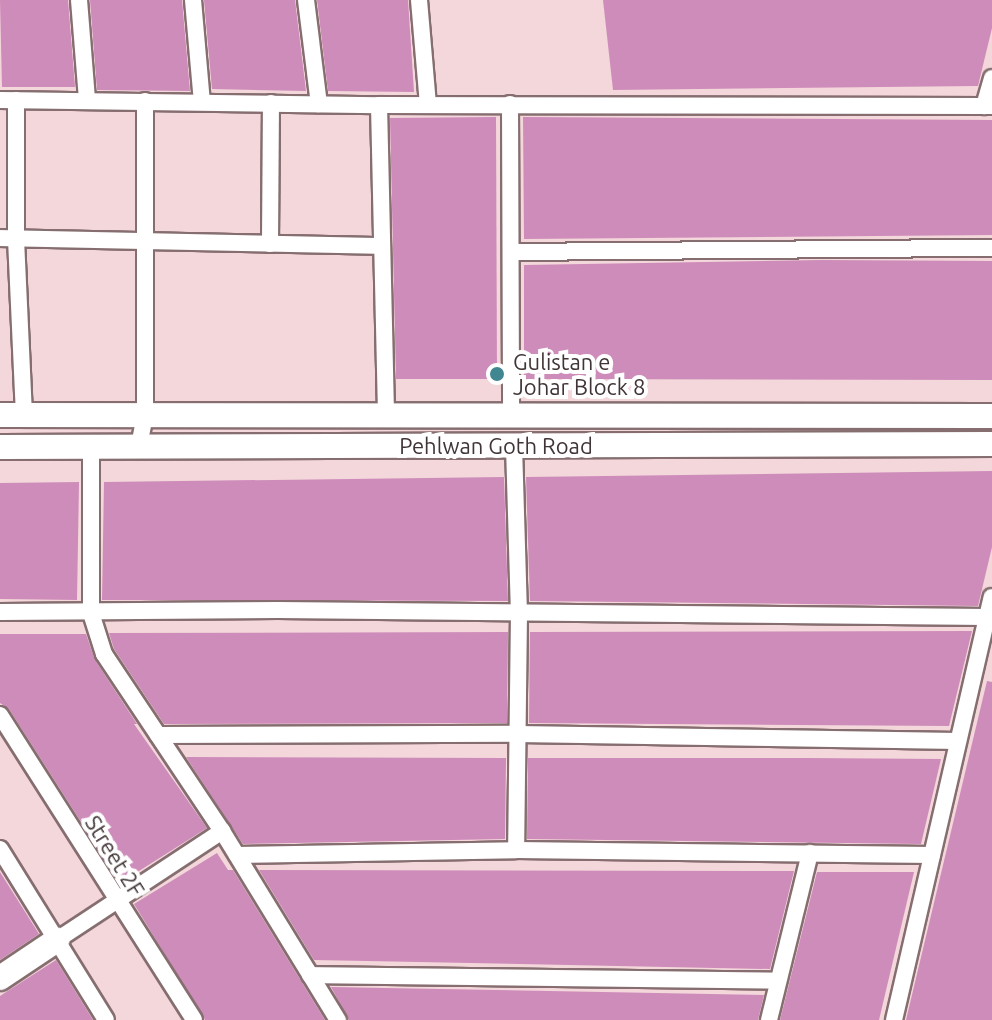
<!DOCTYPE html>
<style>
body{margin:0}
#map{position:relative;width:992px;height:1020px;overflow:hidden;background:#f3d7da;font-family:Ubuntu,sans-serif}
div>[style]{position:absolute}
.building>*{inset:0;background:#ce8cba}
.roads{filter:drop-shadow(2px 0 #866e70) drop-shadow(-2px 0 #866e70) drop-shadow(0 2px #866e70) drop-shadow(0 -2px #866e70)}
.street>*{height:16px;margin:-8px;padding:0 8px;transform-origin:8px;border-radius:8px;background:#fff}
.secondary>*{height:24px;margin:-12px;padding:0 12px;transform-origin:12px;border-radius:12px;background:#fff}
.dots>*{width:22px;height:22px;translate:-50% -50%;box-sizing:border-box;border:4px solid #fff;border-radius:50%}
span{translate:-50% -50%;white-space:nowrap;text-align:center;line-height:1.15;-webkit-text-stroke:8px #fff;paint-order:stroke}
.poi-label{font-size:22px;color:#403536}
.left{translate:0 -50%;text-align:left}
.street-label{font-size:22px;color:#403536}
</style>
<div id="map">
<div class="building">
<i style="clip-path:polygon(0 0,68px 0,75px 87px,2px 87px)"></i>
<i style="clip-path:polygon(90px 0,182px 0,190px 91px,97px 90px)"></i>
<i style="clip-path:polygon(204px 0,295px 0,306px 91px,212px 89px)"></i>
<i style="clip-path:polygon(317px 0,408px 0,414px 92px,328px 91px)"></i>
<i style="clip-path:polygon(603px 0,992px 0,992px 28px,978px 86px,613px 90px)"></i>
<i style="clip-path:polygon(496px 117px,497px 379px,396px 379px,390px 118px)"></i>
<i style="clip-path:polygon(523px 117px,992px 120px,992px 235px,524px 239px)"></i>
<i style="clip-path:polygon(821px 260px,992px 261px,992px 380px,524px 379px,524px 265px)"></i>
<i style="clip-path:polygon(992px 471px,992px 547px,978px 606px,530px 601px,526px 477px)"></i>
<i style="clip-path:polygon(504px 477px,508px 601px,102px 600px,104px 482px)"></i>
<i style="clip-path:polygon(79px 482px,77px 600px,0 599px,0 483px)"></i>
<i style="clip-path:polygon(972px 631px,949px 726px,529px 723px,530px 632px)"></i>
<i style="clip-path:polygon(508px 632px,507px 723px,164px 724px,114px 649px,109px 633px)"></i>
<i style="clip-path:polygon(0 634px,86px 634px,95px 660px,137px 724px,134px 724px,207px 828px,120px 883px,9px 709px,0 703px)"></i>
<i style="clip-path:polygon(987px 681px,992px 682px,992px 1020px,906px 1020px)"></i>
<i style="clip-path:polygon(186px 757px,506px 758px,505px 839px,243px 844px)"></i>
<i style="clip-path:polygon(528px 758px,807px 758px,941px 759px,921px 844px,527px 839px)"></i>
<i style="clip-path:polygon(217px 853px,228px 870px,233px 870px,325px 1020px,205px 1020px,134px 904px)"></i>
<i style="clip-path:polygon(259px 870px,754px 871px,794px 871px,770px 969px,314px 960px)"></i>
<i style="clip-path:polygon(0 872px,39px 934px,0 960px)"></i>
<i style="clip-path:polygon(817px 872px,914px 872px,879px 1020px,780px 1020px)"></i>
<i style="clip-path:polygon(56px 960px,93px 1020px,0 1020px,0 996px)"></i>
<i style="clip-path:polygon(331px 987px,385px 988px,764px 995px,758px 1020px,349px 1020px)"></i>
</div>
<div class="roads">
<div class="street">
<i style="left:79px;top:0;width:100px;rotate:85.4deg"></i>
<i style="left:193px;top:0;width:102px;rotate:85deg"></i>
<i style="left:306px;top:0;width:105px;rotate:82.9deg"></i>
<i style="left:419px;top:0;width:105px;rotate:85.1deg"></i>
<i style="left:0;top:100px;width:379px;rotate:0.8deg"></i>
<i style="left:379px;top:105px;width:613px;rotate:0.09deg"></i>
<i style="left:16px;top:100px;width:139px;rotate:90deg"></i>
<i style="left:16px;top:239px;width:176px;rotate:87.4deg"></i>
<i style="left:510px;top:104px;width:309px;rotate:89.8deg"></i>
<i style="left:379px;top:105px;width:308px;rotate:88.7deg"></i>
<i style="left:984px;top:106px;width:29px;rotate:-74deg"></i>
<i style="left:0;top:238px;width:380px;rotate:1.2deg"></i>
<i style="left:270px;top:244px;width:141px;rotate:-89.6deg"></i>
<i style="left:511px;top:252px;width:481px;rotate:-0.5deg"></i>
<i style="left:139px;top:446px;width:33px;rotate:-79deg"></i>
<i style="left:145px;top:414px;width:313px;rotate:-90deg"></i>
<i style="left:514px;top:446px;width:167px;rotate:88.3deg"></i>
<i style="left:519px;top:613px;width:237px;rotate:90.7deg"></i>
<i style="left:91px;top:448px;width:165px;rotate:90deg"></i>
<i style="left:91px;top:613px;width:43px;rotate:72.4deg"></i>
<i style="left:104px;top:654px;width:213px;rotate:56.3deg"></i>
<i style="left:222px;top:831px;width:222px;rotate:58.5deg"></i>
<i style="left:0;top:612px;width:278px;rotate:-0.4deg"></i>
<i style="left:278px;top:610px;width:709px;rotate:0.57deg"></i>
<i style="left:0;top:715px;width:361px;rotate:57.5deg"></i>
<i style="left:158px;top:735px;width:360px;rotate:-0.2deg"></i>
<i style="left:518px;top:734px;width:440px;rotate:0.9deg"></i>
<i style="left:0;top:849px;width:201px;rotate:58.2deg"></i>
<i style="left:237px;top:855px;width:279px;rotate:-1deg"></i>
<i style="left:516px;top:850px;width:416px;rotate:0.7deg"></i>
<i style="left:57px;top:940px;width:198px;rotate:-33.4deg"></i>
<i style="left:310px;top:975px;width:468px;rotate:0.7deg"></i>
<i style="left:769px;top:1020px;width:172px;rotate:-76.2deg"></i>
<i style="left:894px;top:1020px;width:434px;rotate:-77deg"></i>
</div>
<div class="secondary">
<i style="left:0;top:415px;width:992px;rotate:0.06deg"></i>
<i style="left:0;top:447px;width:992px;rotate:-0.17deg"></i>
<i style="left:0;top:978px;width:69px;rotate:-33.7deg"></i>
</div>
</div>
<div class="dots">
<i style="left:497px;top:374px;background:#418792"></i>
</div>
<div class="poi-label">
<span class="left" style="left:513px;top:374px">Gulistan e<br>Johar Block 8</span>
</div>
<div class="street-label">
<span style="left:496px;top:446px">Pehlwan Goth Road</span>
<span style="left:115px;top:856px;rotate:58deg">Street 2F</span>
</div>
</div>
